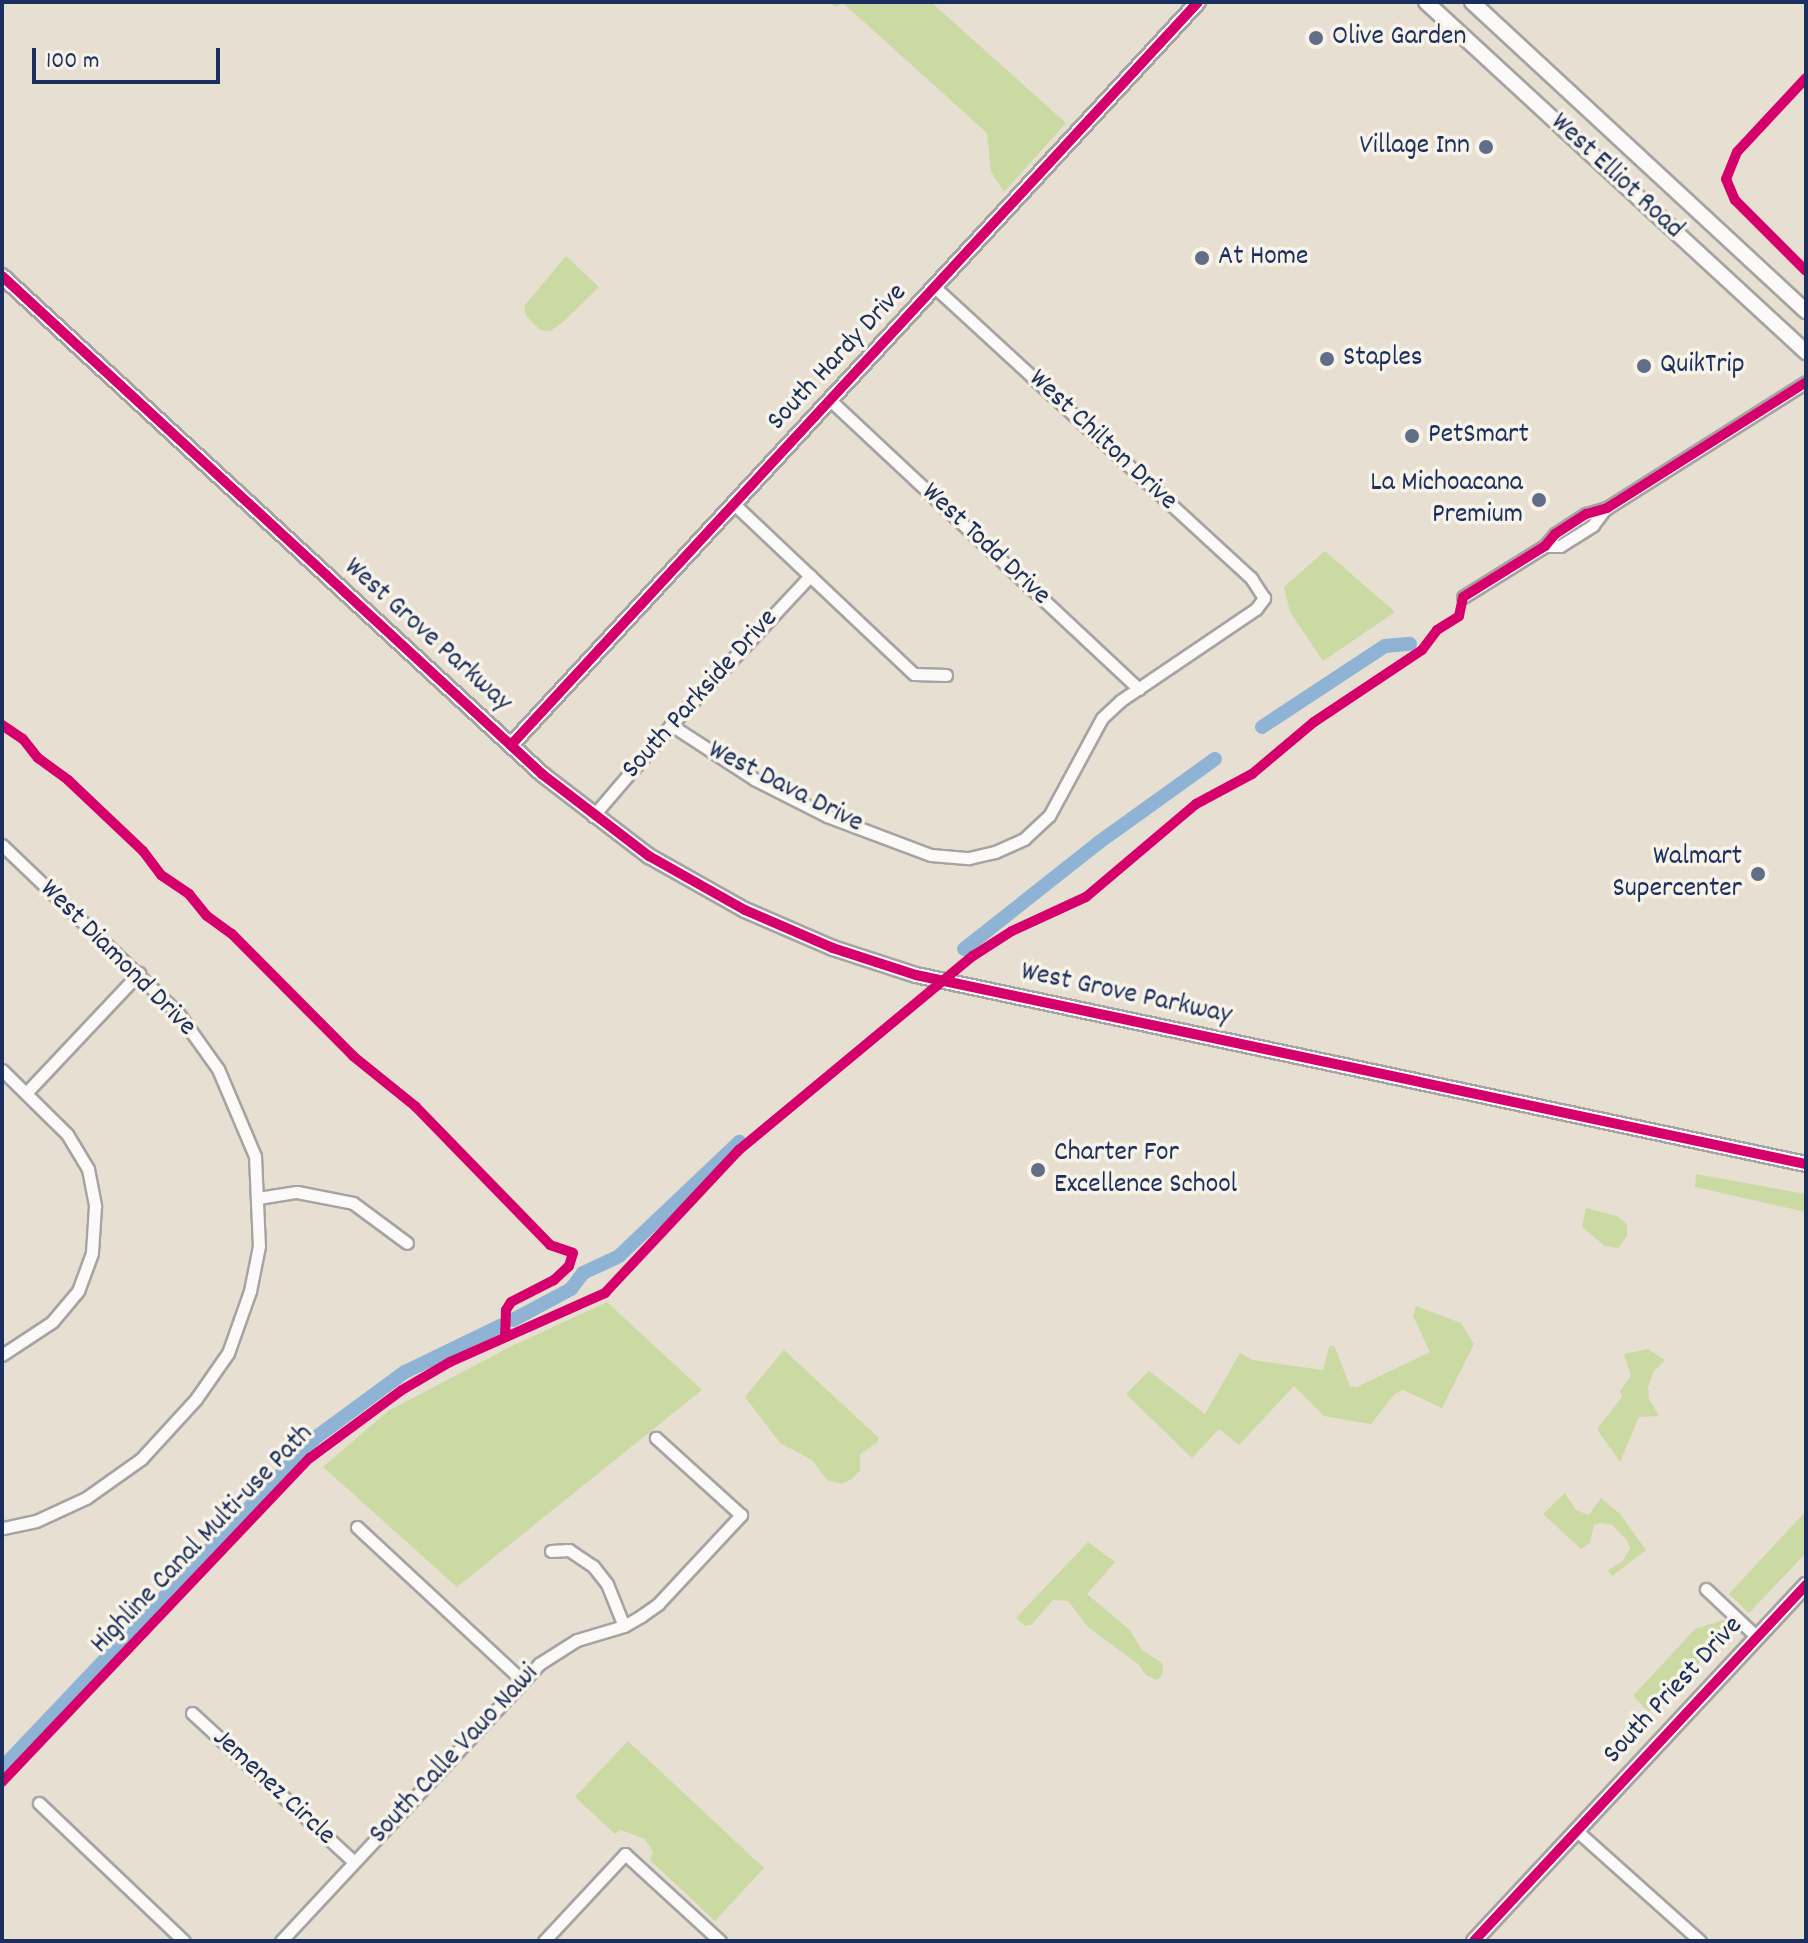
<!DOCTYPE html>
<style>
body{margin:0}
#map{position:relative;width:1808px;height:1943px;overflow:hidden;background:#e7e0d2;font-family:Dekko,sans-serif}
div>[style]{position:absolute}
.green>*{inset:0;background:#cbd9a2}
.canal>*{height:14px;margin:-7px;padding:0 7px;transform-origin:7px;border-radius:7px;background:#8eb3d5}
.roads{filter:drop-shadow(2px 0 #a5a4a2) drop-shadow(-2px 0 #a5a4a2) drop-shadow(0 2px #a5a4a2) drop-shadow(0 -2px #a5a4a2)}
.street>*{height:11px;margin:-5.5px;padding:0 5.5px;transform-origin:5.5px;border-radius:5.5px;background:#fbfaf8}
.secondary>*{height:14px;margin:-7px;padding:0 7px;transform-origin:7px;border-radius:7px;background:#fbfaf8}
.cycleway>*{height:10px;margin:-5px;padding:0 5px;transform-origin:5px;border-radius:5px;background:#d6006c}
.dots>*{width:22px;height:22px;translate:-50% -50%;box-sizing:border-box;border:4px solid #f7f3e8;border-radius:50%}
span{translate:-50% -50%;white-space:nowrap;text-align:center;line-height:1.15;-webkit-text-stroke:7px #f7f3e8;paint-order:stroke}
.poi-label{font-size:28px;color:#1b2f5e}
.left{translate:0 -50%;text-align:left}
.right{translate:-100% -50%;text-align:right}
.street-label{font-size:28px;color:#1b2f5e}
.frame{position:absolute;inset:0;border:4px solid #1b2f5e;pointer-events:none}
.scale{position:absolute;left:32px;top:48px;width:188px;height:36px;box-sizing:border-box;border:4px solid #1b2f5e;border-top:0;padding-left:10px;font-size:24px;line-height:28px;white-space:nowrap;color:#1b2f5e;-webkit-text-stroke:6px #f7f3e8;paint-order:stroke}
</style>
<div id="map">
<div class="green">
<i style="clip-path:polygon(829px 2px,931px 2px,1066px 123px,1004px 192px,991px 172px,987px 133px,843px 3px,835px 7px)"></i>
<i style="clip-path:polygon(566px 256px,599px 287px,562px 323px,550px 331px,540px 330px,526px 316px,524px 306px)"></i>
<i style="clip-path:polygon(1325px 551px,1395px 612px,1323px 661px,1290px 612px,1284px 587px)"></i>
<i style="clip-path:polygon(1696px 1174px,1806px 1194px,1806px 1212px,1695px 1187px)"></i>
<i style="clip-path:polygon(1586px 1208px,1617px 1216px,1627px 1224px,1627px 1236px,1618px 1248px,1605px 1246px,1582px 1227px)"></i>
<i style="clip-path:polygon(607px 1302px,702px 1390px,457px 1587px,323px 1467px,388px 1411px,514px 1345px)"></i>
<i style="clip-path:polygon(1416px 1306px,1461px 1323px,1474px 1344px,1442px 1408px,1403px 1390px,1395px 1394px,1371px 1424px,1352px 1421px,1324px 1416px,1294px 1386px,1239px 1445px,1219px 1429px,1192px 1458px,1126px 1394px,1149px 1371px,1205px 1414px,1240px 1353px,1253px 1360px,1323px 1370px,1329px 1347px,1334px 1345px,1350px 1386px,1357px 1387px,1430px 1352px,1413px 1316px)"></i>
<i style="clip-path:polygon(1648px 1349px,1665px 1360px,1654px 1371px,1648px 1387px,1649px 1399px,1659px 1416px,1639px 1417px,1620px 1462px,1597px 1429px,1622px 1397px,1620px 1391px,1631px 1376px,1624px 1354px)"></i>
<i style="clip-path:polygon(784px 1350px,879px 1438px,877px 1443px,860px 1454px,860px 1471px,850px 1480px,842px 1484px,827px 1480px,812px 1460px,780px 1443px,745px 1397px)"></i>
<i style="clip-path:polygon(1565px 1493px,1576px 1510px,1589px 1515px,1601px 1498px,1620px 1514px,1646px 1550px,1612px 1576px,1608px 1570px,1623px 1561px,1630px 1548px,1627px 1540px,1612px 1525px,1600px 1523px,1594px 1525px,1590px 1543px,1581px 1549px,1543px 1514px)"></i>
<i style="clip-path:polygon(1806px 1511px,1806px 1553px,1749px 1613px,1729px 1594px)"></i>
<i style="clip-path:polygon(1088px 1542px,1115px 1562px,1087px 1594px,1130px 1630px,1141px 1649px,1163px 1664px,1162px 1676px,1157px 1680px,1146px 1675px,1138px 1664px,1088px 1627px,1068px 1601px,1053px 1600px,1031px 1625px,1025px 1626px,1016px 1618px)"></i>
<i style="clip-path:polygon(1724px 1620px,1733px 1630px,1649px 1712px,1633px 1696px,1695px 1629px)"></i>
<i style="clip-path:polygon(628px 1741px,764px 1868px,715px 1921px,650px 1860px,653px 1852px,645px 1839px,621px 1830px,615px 1834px,575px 1797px)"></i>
</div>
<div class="canal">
<i style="left:1262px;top:727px;width:147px;rotate:-33.4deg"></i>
<i style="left:1385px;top:646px;width:25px;rotate:-5deg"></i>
<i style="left:964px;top:949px;width:171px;rotate:-38.3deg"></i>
<i style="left:1098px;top:843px;width:144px;rotate:-35.7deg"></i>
<i style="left:513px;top:1320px;width:66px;rotate:-28.1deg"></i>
<i style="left:571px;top:1289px;width:20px;rotate:-53deg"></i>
<i style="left:583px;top:1273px;width:40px;rotate:-25deg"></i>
<i style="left:619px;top:1256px;width:166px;rotate:-43.5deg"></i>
<i style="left:2px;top:1768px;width:455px;rotate:-46.5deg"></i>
<i style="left:315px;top:1438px;width:112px;rotate:-36.3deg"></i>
<i style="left:405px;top:1372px;width:106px;rotate:-25.8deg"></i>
</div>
<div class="roads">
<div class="street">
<i style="left:830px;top:400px;width:423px;rotate:43.1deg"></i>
<i style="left:735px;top:505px;width:246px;rotate:43.4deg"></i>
<i style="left:914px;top:674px;width:32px;rotate:2deg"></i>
<i style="left:1545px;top:546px;width:15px"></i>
<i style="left:1560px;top:546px;width:39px;rotate:-32deg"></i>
<i style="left:1593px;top:525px;width:21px;rotate:-53deg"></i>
<i style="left:1463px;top:597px;width:97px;rotate:-31.9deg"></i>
<i style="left:1545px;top:546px;width:16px;rotate:-50deg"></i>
<i style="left:1555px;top:534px;width:37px;rotate:-33deg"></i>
<i style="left:1586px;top:514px;width:22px;rotate:-16deg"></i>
<i style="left:1607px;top:508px;width:236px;rotate:-32.3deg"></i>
<i style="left:671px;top:725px;width:99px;rotate:33deg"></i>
<i style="left:754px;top:779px;width:82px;rotate:26.9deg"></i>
<i style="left:827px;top:816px;width:111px;rotate:20.6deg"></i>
<i style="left:931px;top:855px;width:38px;rotate:5deg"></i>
<i style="left:969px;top:858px;width:27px;rotate:-13deg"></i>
<i style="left:995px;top:852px;width:32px;rotate:-24deg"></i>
<i style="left:1024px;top:839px;width:34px;rotate:-43deg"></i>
<i style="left:1049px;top:816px;width:111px;rotate:-61.6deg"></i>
<i style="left:1102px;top:718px;width:25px;rotate:-43deg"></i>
<i style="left:1120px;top:701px;width:164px;rotate:-34.1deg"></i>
<i style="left:1256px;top:609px;width:14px;rotate:-54deg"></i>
<i style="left:1264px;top:598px;width:24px;rotate:-123deg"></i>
<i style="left:1251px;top:578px;width:430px;rotate:-137.4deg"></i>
<i style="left:593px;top:816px;width:120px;rotate:-49.4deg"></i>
<i style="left:671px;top:725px;width:204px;rotate:-47deg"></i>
<i style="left:2px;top:845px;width:243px;rotate:43.7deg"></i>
<i style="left:178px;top:1013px;width:69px;rotate:54.5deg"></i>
<i style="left:218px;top:1069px;width:95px;rotate:67deg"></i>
<i style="left:255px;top:1156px;width:90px;rotate:87.5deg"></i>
<i style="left:259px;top:1246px;width:46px;rotate:101.3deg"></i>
<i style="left:250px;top:1291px;width:66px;rotate:109.5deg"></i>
<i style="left:228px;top:1353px;width:56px;rotate:124.8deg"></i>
<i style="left:196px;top:1399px;width:81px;rotate:132.5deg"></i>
<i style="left:141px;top:1459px;width:67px;rotate:144.7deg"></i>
<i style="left:86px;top:1498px;width:55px;rotate:155.3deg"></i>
<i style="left:36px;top:1521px;width:35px;rotate:168deg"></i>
<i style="left:2px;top:1070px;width:91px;rotate:44.6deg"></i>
<i style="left:67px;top:1134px;width:41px;rotate:59deg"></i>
<i style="left:88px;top:1169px;width:38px;rotate:79deg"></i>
<i style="left:95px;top:1206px;width:47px;rotate:93.7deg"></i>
<i style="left:92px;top:1253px;width:40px;rotate:110.2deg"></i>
<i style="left:78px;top:1291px;width:40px;rotate:130deg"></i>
<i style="left:52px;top:1322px;width:60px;rotate:146.6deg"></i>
<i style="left:26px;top:1093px;width:165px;rotate:-46.7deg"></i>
<i style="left:258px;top:1198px;width:39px;rotate:-9deg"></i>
<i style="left:297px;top:1192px;width:57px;rotate:11.1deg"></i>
<i style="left:353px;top:1203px;width:67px;rotate:36.5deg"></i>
<i style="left:357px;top:1527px;width:226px;rotate:42.9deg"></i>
<i style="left:551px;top:1551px;width:18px;rotate:-3deg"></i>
<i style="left:569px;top:1550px;width:29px;rotate:34deg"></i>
<i style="left:593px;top:1566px;width:23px;rotate:52deg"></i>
<i style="left:607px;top:1584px;width:45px;rotate:68deg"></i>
<i style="left:1706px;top:1589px;width:70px;rotate:43.3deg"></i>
<i style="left:192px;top:1713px;width:220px;rotate:42.6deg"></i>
<i style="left:39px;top:1803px;width:200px;rotate:43.6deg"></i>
<i style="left:1577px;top:1831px;width:165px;rotate:41.8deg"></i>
<i style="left:281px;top:1941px;width:379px;rotate:-47deg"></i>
<i style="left:539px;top:1664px;width:45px;rotate:-32.3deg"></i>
<i style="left:577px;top:1640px;width:49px;rotate:-16.6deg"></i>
<i style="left:624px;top:1626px;width:20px;rotate:-30deg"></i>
<i style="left:641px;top:1616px;width:21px;rotate:-35deg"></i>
<i style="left:658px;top:1604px;width:122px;rotate:-47deg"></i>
<i style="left:741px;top:1515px;width:115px;rotate:-137.8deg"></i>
<i style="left:544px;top:1941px;width:119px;rotate:-47deg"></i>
<i style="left:625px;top:1854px;width:129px;rotate:42.5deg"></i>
</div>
<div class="secondary">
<i style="left:1426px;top:2px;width:517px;rotate:42.65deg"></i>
<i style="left:1472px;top:2px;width:455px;rotate:42.8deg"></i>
<i style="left:2px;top:276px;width:735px;rotate:42.68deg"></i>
<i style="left:542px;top:774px;width:135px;rotate:37.5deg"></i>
<i style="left:649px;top:856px;width:110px;rotate:29.4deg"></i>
<i style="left:745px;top:910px;width:96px;rotate:23.4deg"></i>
<i style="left:833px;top:948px;width:87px;rotate:18deg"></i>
<i style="left:916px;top:975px;width:910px;rotate:11.99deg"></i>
<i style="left:511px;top:745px;width:1012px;rotate:-47.24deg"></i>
<i style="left:1474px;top:1941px;width:487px;rotate:-47deg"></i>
</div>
</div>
<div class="cycleway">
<i style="left:1806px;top:78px;width:101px;rotate:133deg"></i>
<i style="left:1737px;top:152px;width:29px;rotate:112deg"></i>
<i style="left:1726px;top:179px;width:23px;rotate:67deg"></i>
<i style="left:1735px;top:200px;width:100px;rotate:45deg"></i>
<i style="left:2px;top:276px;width:735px;rotate:42.68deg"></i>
<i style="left:542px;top:774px;width:135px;rotate:37.5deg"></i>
<i style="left:649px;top:856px;width:110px;rotate:29.4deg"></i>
<i style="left:745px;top:910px;width:96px;rotate:23.4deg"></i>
<i style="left:833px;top:948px;width:87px;rotate:18deg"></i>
<i style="left:916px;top:975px;width:910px;rotate:11.99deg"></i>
<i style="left:2px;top:725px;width:25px;rotate:34deg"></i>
<i style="left:23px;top:739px;width:24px;rotate:52deg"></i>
<i style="left:38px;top:758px;width:37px;rotate:36deg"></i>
<i style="left:68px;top:780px;width:103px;rotate:43.4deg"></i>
<i style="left:143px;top:851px;width:30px;rotate:53deg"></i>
<i style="left:161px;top:875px;width:34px;rotate:34deg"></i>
<i style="left:189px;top:894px;width:28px;rotate:51deg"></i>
<i style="left:207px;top:916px;width:31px;rotate:36deg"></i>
<i style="left:232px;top:934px;width:172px;rotate:45.2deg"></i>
<i style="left:353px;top:1056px;width:80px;rotate:38.9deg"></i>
<i style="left:415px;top:1106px;width:194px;rotate:45.8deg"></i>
<i style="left:550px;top:1245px;width:24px;rotate:19deg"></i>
<i style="left:573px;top:1253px;width:14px;rotate:107deg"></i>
<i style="left:569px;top:1266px;width:21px;rotate:137deg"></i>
<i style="left:554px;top:1280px;width:48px;rotate:152.9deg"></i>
<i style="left:511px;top:1302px;width:9px;rotate:122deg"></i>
<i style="left:506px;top:1310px;width:26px;rotate:92deg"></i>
<i style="left:511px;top:745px;width:1012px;rotate:-47.24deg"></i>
<i style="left:2px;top:1782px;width:447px;rotate:-46.5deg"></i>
<i style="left:310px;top:1458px;width:114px;rotate:-36.5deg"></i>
<i style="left:402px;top:1390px;width:56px;rotate:-30.3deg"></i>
<i style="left:450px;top:1362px;width:170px;rotate:-24deg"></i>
<i style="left:605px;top:1293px;width:196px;rotate:-46.9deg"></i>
<i style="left:739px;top:1150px;width:304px;rotate:-39.7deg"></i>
<i style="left:973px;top:956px;width:46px;rotate:-32.7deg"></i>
<i style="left:1012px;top:931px;width:81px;rotate:-24.7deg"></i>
<i style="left:1086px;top:897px;width:144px;rotate:-40.2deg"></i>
<i style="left:1196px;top:804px;width:64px;rotate:-28.2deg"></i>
<i style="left:1252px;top:774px;width:81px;rotate:-40deg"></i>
<i style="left:1314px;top:722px;width:130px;rotate:-33.7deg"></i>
<i style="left:1422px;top:650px;width:25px;rotate:-53deg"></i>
<i style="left:1437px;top:630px;width:26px;rotate:-32deg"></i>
<i style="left:1459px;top:616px;width:19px;rotate:-78deg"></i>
<i style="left:1463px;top:597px;width:97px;rotate:-31.9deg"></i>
<i style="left:1545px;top:546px;width:16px;rotate:-50deg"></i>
<i style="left:1555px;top:534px;width:37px;rotate:-33deg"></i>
<i style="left:1586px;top:514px;width:22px;rotate:-16deg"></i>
<i style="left:1607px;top:508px;width:236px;rotate:-32.3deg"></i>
<i style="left:1474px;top:1941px;width:487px;rotate:-47deg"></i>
</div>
<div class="dots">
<i style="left:1316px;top:38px;background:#626d87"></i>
<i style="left:1486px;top:147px;background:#626d87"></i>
<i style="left:1202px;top:258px;background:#626d87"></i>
<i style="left:1327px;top:359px;background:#626d87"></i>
<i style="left:1644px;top:366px;background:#626d87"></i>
<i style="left:1412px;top:436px;background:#626d87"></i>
<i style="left:1539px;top:500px;background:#626d87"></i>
<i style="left:1758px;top:874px;background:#626d87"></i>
<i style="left:1038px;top:1170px;background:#626d87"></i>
</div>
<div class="poi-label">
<span class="left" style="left:1332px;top:38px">Olive Garden</span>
<span class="right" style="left:1470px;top:147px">Village Inn</span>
<span class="left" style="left:1218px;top:258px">At Home</span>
<span class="left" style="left:1343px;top:359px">Staples</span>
<span class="left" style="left:1660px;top:366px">QuikTrip</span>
<span class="left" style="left:1428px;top:436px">PetSmart</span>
<span class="right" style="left:1523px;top:500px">La Michoacana<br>Premium</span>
<span class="right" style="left:1742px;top:874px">Walmart<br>Supercenter</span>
<span class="left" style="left:1054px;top:1170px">Charter For<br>Excellence School</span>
</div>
<div class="street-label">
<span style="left:1616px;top:177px;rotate:43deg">West Elliot Road</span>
<span style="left:838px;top:358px;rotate:-47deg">South Hardy Drive</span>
<span style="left:1102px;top:441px;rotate:43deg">West Chilton Drive</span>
<span style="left:985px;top:545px;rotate:43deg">West Todd Drive</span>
<span style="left:427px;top:636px;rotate:42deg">West Grove Parkway</span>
<span style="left:701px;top:695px;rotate:-48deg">South Parkside Drive</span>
<span style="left:785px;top:788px;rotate:27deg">West Dava Drive</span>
<span style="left:117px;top:959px;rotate:45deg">West Diamond Drive</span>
<span style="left:1126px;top:995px;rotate:12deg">West Grove Parkway</span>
<span style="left:203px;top:1540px;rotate:-46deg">Highline Canal Multi-use Path</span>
<span style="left:1674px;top:1691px;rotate:-47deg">South Priest Drive</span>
<span style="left:455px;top:1755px;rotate:-47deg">South Calle Vauo Nawi</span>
<span style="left:273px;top:1788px;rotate:43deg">Jemenez Circle</span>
</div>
<div class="frame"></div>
<div class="scale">100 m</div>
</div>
